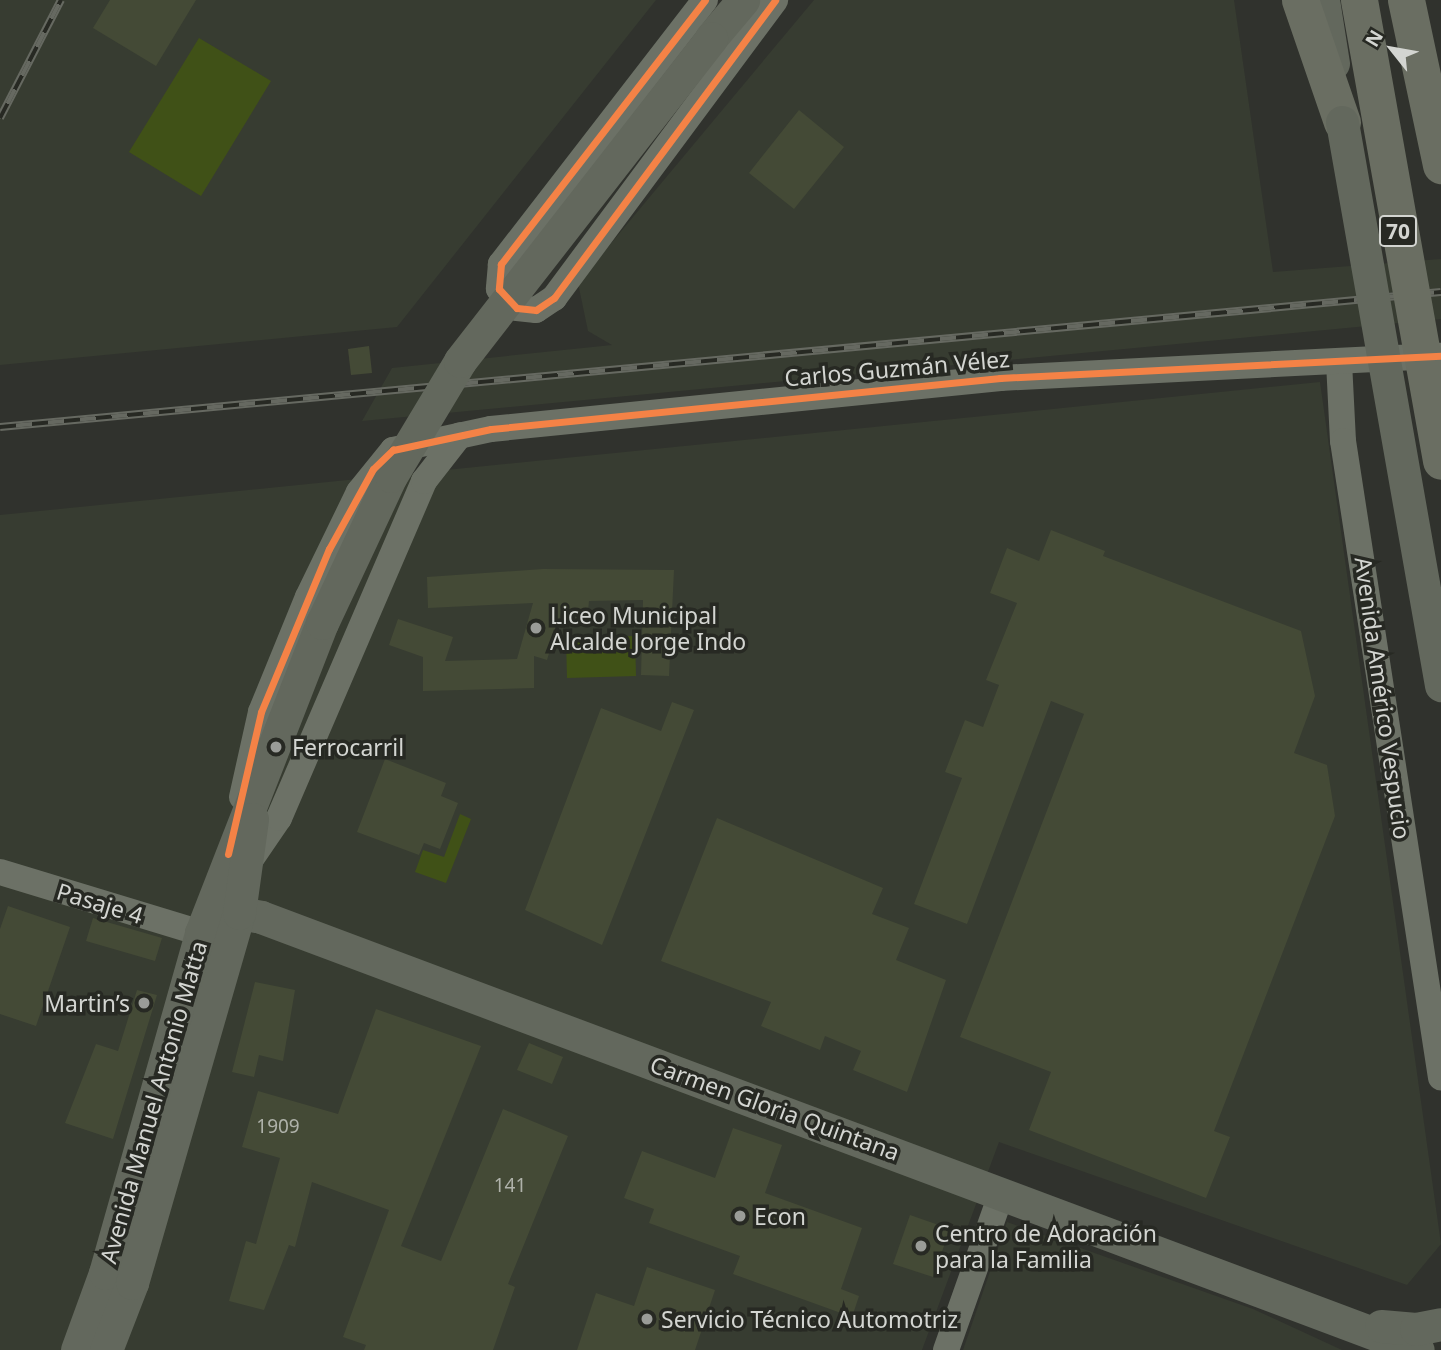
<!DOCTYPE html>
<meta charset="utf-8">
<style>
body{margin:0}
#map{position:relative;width:1441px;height:1350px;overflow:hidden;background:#30322d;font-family:"Noto Sans",sans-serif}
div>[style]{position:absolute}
.built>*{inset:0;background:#373c31}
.green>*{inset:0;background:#405117}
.building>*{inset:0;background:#444a36}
.minor>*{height:26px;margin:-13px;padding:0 13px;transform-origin:13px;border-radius:13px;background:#6c7166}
.major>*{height:33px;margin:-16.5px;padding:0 16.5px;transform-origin:16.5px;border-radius:16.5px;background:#63685d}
.highway>*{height:37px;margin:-18.5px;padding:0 18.5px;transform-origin:18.5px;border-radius:18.5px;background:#6a6e62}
.rail>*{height:8px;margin-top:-4px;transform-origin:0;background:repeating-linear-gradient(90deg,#272923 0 16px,#666961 0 32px);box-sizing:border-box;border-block:2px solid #666961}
.major-bridge>*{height:33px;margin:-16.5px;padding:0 16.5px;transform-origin:16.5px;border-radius:16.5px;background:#63685d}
.highway-bridge>*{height:37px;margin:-18.5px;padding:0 18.5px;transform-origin:18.5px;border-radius:18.5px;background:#6a6e62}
.cycleway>*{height:7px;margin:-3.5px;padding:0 3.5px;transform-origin:3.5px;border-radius:3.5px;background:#f48246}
.dots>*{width:19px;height:19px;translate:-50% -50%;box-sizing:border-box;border:4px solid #272923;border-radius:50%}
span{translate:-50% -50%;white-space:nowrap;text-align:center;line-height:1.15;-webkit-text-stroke:7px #272923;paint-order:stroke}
.number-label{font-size:19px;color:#afb2aa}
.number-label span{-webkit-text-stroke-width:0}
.shield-label span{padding:2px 5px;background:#272923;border:2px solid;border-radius:5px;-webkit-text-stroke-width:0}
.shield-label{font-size:21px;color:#d3d5d1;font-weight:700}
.street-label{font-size:23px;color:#d3d5d1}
.poi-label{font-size:23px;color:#d3d5d1}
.left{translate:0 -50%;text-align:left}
.right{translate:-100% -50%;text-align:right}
.north{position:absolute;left:1357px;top:14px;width:70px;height:70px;-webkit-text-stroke:5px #272923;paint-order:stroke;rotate:301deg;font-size:19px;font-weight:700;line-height:28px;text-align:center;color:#d3d5d1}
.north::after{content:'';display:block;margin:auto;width:24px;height:32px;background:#d3d5d1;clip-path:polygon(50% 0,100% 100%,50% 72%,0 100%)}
</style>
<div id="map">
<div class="built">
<i style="clip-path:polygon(0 0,656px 0,397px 327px,0 365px)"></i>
<i style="clip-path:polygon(814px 0,1234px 0,1273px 272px,1441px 259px,1441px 319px,362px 421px,392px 368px,612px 345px,588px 331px,578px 283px)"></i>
<i style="clip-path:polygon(1320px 382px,1441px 1244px,1407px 1285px,999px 1142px,922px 1350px,0 1350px,0 515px)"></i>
<i style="clip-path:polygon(1007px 1222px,1253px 1309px,1342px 1350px,963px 1350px)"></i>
</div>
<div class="green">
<i style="clip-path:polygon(199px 38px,271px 81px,201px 196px,129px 152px)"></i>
<i style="clip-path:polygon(635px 636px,636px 676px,567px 678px,566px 638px)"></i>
<i style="clip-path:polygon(460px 814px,471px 819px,446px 883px,415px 872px,423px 850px,444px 857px)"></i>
</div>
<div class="building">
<i style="clip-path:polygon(110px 0,196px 0,156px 66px,93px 28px)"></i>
<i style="clip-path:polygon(799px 110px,844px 147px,794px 209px,749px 173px)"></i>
<i style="clip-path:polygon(369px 346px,372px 373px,351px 375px,348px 349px)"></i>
<i style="clip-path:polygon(1051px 530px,1105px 551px,1103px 556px,1301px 631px,1315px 696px,1294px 753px,1327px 765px,1335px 816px,1214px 1131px,1230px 1137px,1206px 1198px,1029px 1130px,1051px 1072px,960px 1037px,1084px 714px,1051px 701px,967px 924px,914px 904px,962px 778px,945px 772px,965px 720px,983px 727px,999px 685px,986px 680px,1017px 603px,990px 593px,1007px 548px,1039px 561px)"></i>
<i style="clip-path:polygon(543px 569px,674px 570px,669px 676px,641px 675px,643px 600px,589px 601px,588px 611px,562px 610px,547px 660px,534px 656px,534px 688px,423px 691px,423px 657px,389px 645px,398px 619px,453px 637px,445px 661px,517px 659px,533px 603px,428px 608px,427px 577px)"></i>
<i style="clip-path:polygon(672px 702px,694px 710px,602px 945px,525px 910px,601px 708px,661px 731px)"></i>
<i style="clip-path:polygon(385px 759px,446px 783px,441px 796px,458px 803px,440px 849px,424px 843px,419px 855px,357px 832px)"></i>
<i style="clip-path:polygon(717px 818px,883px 888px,872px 914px,909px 928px,896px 960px,946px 980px,907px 1092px,853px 1070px,861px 1051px,825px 1036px,820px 1050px,761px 1026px,771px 1002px,661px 961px)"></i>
<i style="clip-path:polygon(8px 906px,70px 927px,36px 1026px,0 1014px,0 929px)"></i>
<i style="clip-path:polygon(93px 918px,162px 938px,155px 961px,86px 941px)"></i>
<i style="clip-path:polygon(255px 982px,295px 990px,283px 1061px,259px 1055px,254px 1077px,232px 1072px)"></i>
<i style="clip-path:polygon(137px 990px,157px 995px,113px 1139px,65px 1123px,96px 1044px,118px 1051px)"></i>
<i style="clip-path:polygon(376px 1009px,481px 1046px,401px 1246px,441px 1261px,503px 1109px,568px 1136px,508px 1284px,515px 1287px,493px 1350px,364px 1350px,366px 1345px,343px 1337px,389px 1210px,312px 1182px,295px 1247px,289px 1245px,264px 1310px,229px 1301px,246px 1241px,256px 1244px,280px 1158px,242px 1147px,258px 1091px,338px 1114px)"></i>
<i style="clip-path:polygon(529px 1043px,563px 1057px,552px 1084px,517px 1070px)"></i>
<i style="clip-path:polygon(733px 1128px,782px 1145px,765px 1193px,862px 1228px,841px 1289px,859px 1296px,852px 1317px,733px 1274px,740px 1256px,649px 1223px,654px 1209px,624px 1198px,642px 1151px,715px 1178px)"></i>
<i style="clip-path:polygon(910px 1215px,950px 1229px,933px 1277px,893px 1264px)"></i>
<i style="clip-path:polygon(647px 1267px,715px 1290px,695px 1350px,577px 1350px,596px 1293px,634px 1306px)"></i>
</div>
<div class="minor">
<i style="left:705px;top:0;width:334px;rotate:127.7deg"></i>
<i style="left:501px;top:264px;width:25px;rotate:95deg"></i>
<i style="left:499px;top:289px;width:26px;rotate:47deg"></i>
<i style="left:517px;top:308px;width:19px;rotate:6deg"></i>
<i style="left:536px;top:310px;width:22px;rotate:-34deg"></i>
<i style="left:554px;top:298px;width:371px;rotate:-53.4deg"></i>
<i style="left:1339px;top:362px;width:79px;rotate:87.1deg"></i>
<i style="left:1343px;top:441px;width:644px;rotate:81.25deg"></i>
<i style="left:242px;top:797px;width:87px;rotate:-77.4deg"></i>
<i style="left:261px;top:712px;width:124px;rotate:-67.8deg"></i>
<i style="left:308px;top:597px;width:117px;rotate:-64.1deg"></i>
<i style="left:359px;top:492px;width:54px;rotate:-51deg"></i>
<i style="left:393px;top:450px;width:100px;rotate:-12.1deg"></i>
<i style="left:491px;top:429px;width:512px;rotate:-5.72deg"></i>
<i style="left:1000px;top:378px;width:442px;rotate:-2.9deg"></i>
<i style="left:249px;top:862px;width:53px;rotate:-55.7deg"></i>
<i style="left:279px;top:818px;width:367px;rotate:-66.7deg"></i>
<i style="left:424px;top:481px;width:58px;rotate:-52deg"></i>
<i style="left:0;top:872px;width:210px;rotate:16.9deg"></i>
<i style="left:946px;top:1350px;width:168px;rotate:-70.5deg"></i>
</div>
<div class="major">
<i style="left:1323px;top:0;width:64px;rotate:81deg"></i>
<i style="left:711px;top:38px;width:50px;rotate:-49.9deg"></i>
<i style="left:201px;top:933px;width:43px;rotate:-27.8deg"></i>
<i style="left:239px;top:913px;width:22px;rotate:10deg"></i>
<i style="left:261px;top:917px;width:1235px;rotate:20.52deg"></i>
<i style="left:1381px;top:1326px;width:35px;rotate:5deg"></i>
<i style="left:1416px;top:1329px;width:25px;rotate:-11deg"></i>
<i style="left:77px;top:1350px;width:82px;rotate:-70deg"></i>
<i style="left:105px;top:1273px;width:353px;rotate:-74.2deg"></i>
<i style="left:201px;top:933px;width:333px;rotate:-68.7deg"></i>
<i style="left:106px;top:1350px;width:72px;rotate:-68.8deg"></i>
<i style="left:132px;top:1283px;width:385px;rotate:-73.9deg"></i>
<i style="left:239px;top:913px;width:95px;rotate:-82.1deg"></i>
</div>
<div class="highway">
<i style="left:1300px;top:0;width:129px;rotate:71deg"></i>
<i style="left:1406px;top:0;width:169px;rotate:78deg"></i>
</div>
<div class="rail">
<i style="left:0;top:118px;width:133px;rotate:-62.7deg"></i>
<i style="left:0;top:427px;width:1447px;rotate:-5.35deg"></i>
</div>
<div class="major-bridge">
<i style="left:1342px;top:122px;width:572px;rotate:80.03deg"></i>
<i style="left:322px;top:623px;width:162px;rotate:-64.9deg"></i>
<i style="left:391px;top:476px;width:134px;rotate:-59deg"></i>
<i style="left:460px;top:361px;width:409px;rotate:-52.1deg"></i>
</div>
<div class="highway-bridge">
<i style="left:1359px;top:0;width:468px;rotate:79.9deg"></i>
</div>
<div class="cycleway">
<i style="left:705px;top:0;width:334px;rotate:127.7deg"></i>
<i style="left:501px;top:264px;width:25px;rotate:95deg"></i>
<i style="left:499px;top:289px;width:26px;rotate:47deg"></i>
<i style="left:517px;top:308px;width:19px;rotate:6deg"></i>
<i style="left:536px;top:310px;width:22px;rotate:-34deg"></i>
<i style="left:554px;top:298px;width:371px;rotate:-53.4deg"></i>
<i style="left:228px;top:854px;width:146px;rotate:-76.9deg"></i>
<i style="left:261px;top:712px;width:177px;rotate:-67.4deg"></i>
<i style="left:329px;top:549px;width:91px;rotate:-61.2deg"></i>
<i style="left:373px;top:469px;width:28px;rotate:-44deg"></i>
<i style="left:393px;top:450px;width:100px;rotate:-12.1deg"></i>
<i style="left:491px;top:429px;width:512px;rotate:-5.72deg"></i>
<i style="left:1000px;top:378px;width:442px;rotate:-2.9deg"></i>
</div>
<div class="dots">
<i style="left:536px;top:628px;background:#9a9c98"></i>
<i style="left:276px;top:747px;background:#9a9c98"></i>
<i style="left:144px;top:1003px;background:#9a9c98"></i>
<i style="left:740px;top:1216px;background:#9a9c98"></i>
<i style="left:921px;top:1246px;background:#9a9c98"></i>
<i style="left:647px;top:1319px;background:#9a9c98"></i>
</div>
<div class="number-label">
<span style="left:278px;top:1127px">1909</span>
<span style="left:510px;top:1186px">141</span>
</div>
<div class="shield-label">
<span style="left:1398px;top:231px">70</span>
</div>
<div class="street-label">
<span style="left:897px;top:368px;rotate:-5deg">Carlos Guzmán Vélez</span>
<span style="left:1383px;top:698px;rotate:82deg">Avenida Américo Vespucio</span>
<span style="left:100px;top:903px;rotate:17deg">Pasaje 4</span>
<span style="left:153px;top:1102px;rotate:-74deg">Avenida Manuel Antonio Matta</span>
<span style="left:775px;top:1108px;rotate:20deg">Carmen Gloria Quintana</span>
</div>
<div class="poi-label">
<span class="left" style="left:550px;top:628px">Liceo Municipal<br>Alcalde Jorge Indo</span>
<span class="left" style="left:292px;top:747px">Ferrocarril</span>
<span class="right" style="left:130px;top:1003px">Martin’s</span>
<span class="left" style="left:754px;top:1216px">Econ</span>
<span class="left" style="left:935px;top:1246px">Centro de Adoración<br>para la Familia</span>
<span class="left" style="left:661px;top:1319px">Servicio Técnico Automotriz</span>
</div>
<div class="north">N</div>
</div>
